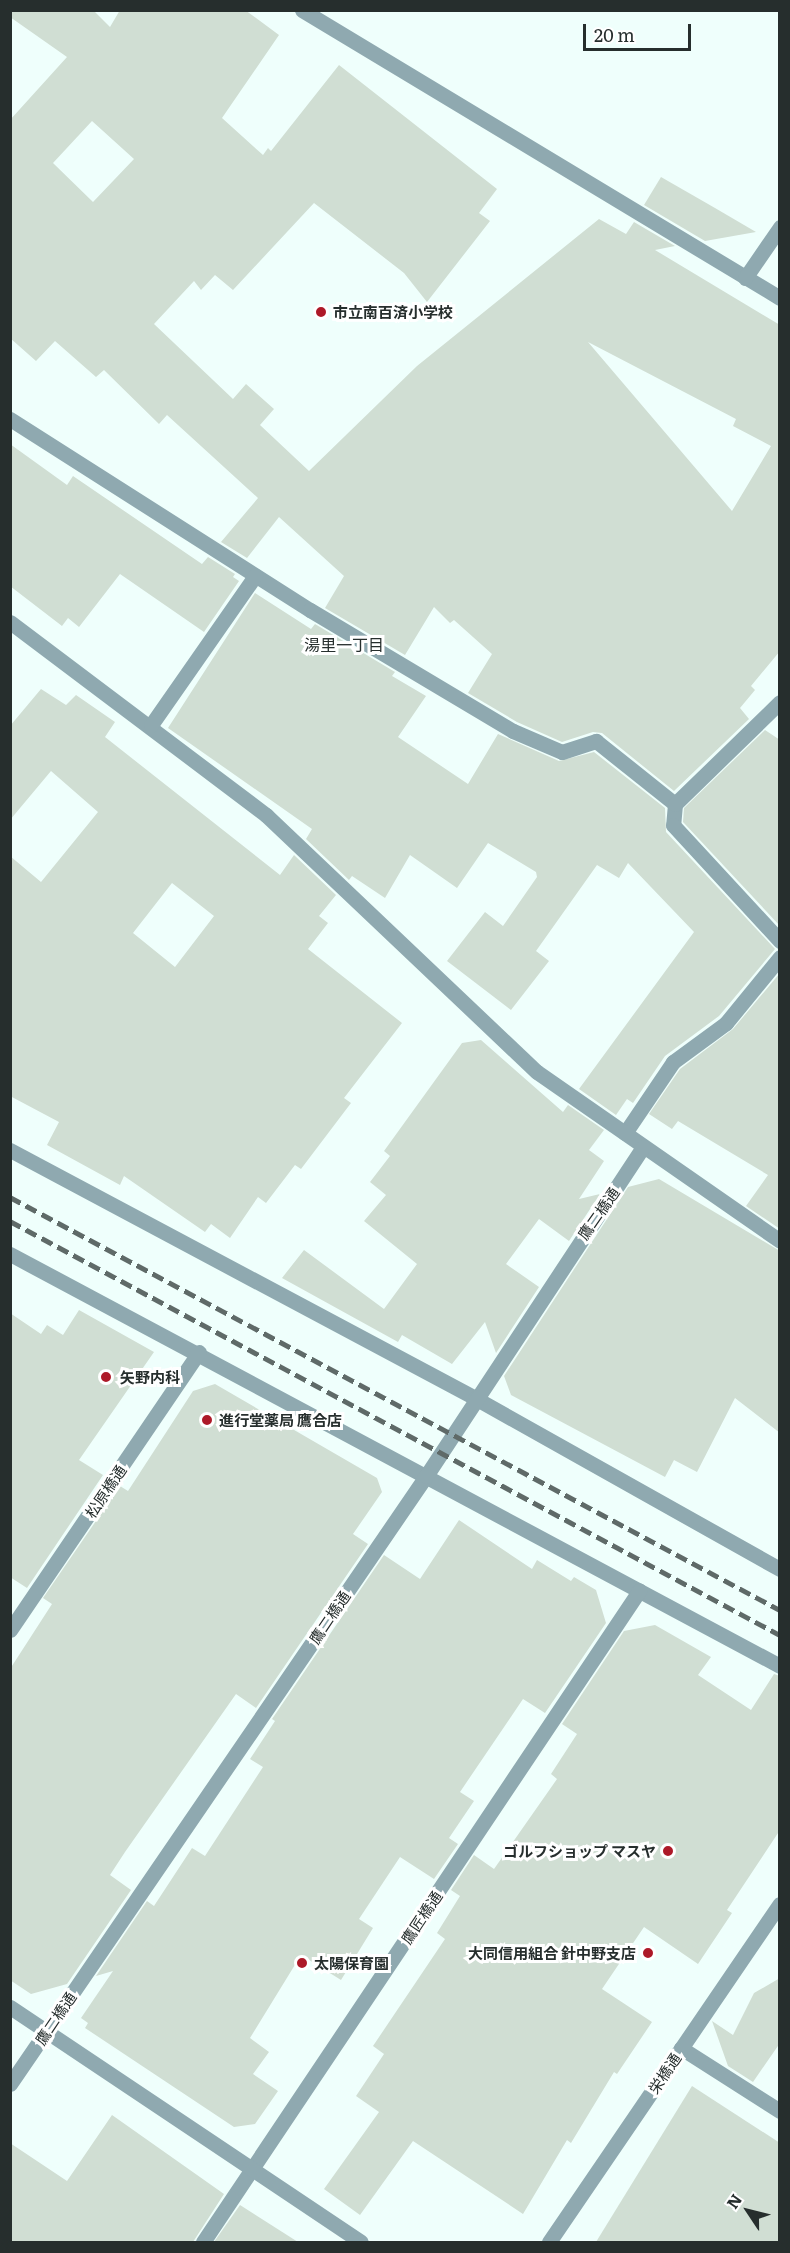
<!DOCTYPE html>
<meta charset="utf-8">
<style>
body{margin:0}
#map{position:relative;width:790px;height:2253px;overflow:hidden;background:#effffc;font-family:Literata,"Noto Sans JP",serif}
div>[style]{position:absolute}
.building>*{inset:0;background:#d0ded3}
.service>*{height:15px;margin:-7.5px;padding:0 7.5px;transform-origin:7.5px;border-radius:7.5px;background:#8fa9b0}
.minor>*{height:15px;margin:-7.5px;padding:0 7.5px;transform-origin:7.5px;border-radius:7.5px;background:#8fa9b0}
.tertiary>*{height:15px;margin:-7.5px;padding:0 7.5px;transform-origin:7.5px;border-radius:7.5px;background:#8fa9b0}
.rail>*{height:4.5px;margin-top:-2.25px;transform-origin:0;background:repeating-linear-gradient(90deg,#5f6a68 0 12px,transparent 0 18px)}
.dots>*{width:16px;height:16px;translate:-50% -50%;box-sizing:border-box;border:3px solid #fff;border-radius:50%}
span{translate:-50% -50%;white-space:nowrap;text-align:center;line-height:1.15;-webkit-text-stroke:6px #fff;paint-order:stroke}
.poi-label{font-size:15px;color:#262e2d;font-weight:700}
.left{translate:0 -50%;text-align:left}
.right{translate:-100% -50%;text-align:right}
.street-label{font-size:15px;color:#262e2d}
.neighbourhood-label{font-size:16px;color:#262e2d}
.frame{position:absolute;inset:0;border:12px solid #262e2d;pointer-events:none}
.north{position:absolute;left:718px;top:2181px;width:60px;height:60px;-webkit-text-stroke:4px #fff;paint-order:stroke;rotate:305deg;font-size:16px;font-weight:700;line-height:24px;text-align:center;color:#262e2d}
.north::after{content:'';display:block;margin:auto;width:21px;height:27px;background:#262e2d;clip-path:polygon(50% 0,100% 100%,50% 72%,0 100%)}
.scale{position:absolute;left:583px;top:24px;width:108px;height:27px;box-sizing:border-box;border:3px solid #262e2d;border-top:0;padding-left:8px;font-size:18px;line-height:21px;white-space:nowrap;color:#262e2d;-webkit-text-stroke:4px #fff;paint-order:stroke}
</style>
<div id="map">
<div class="building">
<i style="clip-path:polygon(evenodd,10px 10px,93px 10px,110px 27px,120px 10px,245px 10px,279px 35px,222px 118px,263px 155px,268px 148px,271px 151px,339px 65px,497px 189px,479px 213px,490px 221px,427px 302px,404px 273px,314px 203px,233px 290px,215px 275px,201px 290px,194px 281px,154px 324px,233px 399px,246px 384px,274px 409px,260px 425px,309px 471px,417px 366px,599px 219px,626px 234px,634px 222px,675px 246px,655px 250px,780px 325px,780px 651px,751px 686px,755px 690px,740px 708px,749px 719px,674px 791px,602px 733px,593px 732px,562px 742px,517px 722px,468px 693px,492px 654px,454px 620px,450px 623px,434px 607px,405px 655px,325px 608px,344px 576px,279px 517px,247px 558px,221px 542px,258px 498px,167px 415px,159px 424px,104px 370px,96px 377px,55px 341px,36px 361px,10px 338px,10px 120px,67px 57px,10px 17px,10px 10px,92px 121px,134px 159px,93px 202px,53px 163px,92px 121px,10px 10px,588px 342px,736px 419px,733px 426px,771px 446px,732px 511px,588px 342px)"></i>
<i style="clip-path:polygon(661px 177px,715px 208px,756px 232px,705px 241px,644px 205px)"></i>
<i style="clip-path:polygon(10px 444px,67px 485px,73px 476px,202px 564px,208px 557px,235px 574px,233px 577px,239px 581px,204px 632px,120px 574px,79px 627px,68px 618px,62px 626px,10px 586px)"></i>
<i style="clip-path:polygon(255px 593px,311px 629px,315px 624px,395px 672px,392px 676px,426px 696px,398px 737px,468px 784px,498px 734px,559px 761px,594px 752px,665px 808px,666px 832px,775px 949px,719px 1016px,665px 1056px,633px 1103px,627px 1099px,616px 1115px,579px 1089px,694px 932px,628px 863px,619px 878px,597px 865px,536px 951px,549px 961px,511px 1010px,447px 961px,485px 912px,503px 926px,537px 877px,536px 872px,488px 843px,457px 888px,410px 855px,385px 898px,352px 876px,349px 880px,306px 839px,312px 829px,168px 728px)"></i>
<i style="clip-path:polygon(evenodd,41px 689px,66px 705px,76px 695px,115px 722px,105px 737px,280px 875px,294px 855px,336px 895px,319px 916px,328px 923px,308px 949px,402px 1023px,344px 1098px,351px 1103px,301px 1169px,295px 1165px,266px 1203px,258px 1197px,230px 1238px,211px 1224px,205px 1232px,124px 1176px,120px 1185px,47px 1145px,59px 1122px,10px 1096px,10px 856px,41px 882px,98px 812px,51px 771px,10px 820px,10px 726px,41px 689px,172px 883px,214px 916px,175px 967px,133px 933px,172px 883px)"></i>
<i style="clip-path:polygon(765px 730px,780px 740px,780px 926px,683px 822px,684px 808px)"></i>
<i style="clip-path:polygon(780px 973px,780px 1229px,746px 1206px,768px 1175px,678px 1121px,672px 1129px,649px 1114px,680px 1069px,733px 1029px)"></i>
<i style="clip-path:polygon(481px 1040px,563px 1112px,568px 1105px,604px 1130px,589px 1150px,604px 1161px,579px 1199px,600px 1194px,569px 1241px,539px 1219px,506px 1264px,539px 1287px,496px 1353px,485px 1322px,452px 1364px,402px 1335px,398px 1342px,282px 1278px,304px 1250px,384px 1309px,417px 1264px,364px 1221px,386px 1195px,370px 1182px,390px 1156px,384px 1151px,462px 1043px)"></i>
<i style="clip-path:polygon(659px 1179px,780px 1251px,780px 1433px,735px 1398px,697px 1472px,674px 1460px,665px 1477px,511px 1395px,504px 1376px,628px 1187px)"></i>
<i style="clip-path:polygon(79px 1310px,154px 1352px,79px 1460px,103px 1475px,27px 1588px,10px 1577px,10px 1313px,41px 1334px,47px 1325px,63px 1335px)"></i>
<i style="clip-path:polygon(215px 1384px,377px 1478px,382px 1492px,353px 1534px,368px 1544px,256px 1708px,236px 1694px,125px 1852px,110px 1875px,131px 1890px,67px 1984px,31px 1994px,10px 1980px,10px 1669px,52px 1604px,43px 1598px,120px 1486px,128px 1491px,193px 1391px)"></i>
<i style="clip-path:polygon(459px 1520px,532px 1569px,537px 1560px,571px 1581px,574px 1577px,596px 1590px,606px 1623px,545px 1713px,523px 1699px,460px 1792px,474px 1801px,449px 1838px,458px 1844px,434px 1879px,400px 1857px,359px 1919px,373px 1928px,341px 1980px,301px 1955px,250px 2038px,269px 2052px,253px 2074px,278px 2091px,255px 2124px,234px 2127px,85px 2028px,88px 2023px,81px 2018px,113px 1971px,96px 1976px,147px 1901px,154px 1906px,192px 1848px,205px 1856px,263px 1767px,250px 1759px,275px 1721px,272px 1719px,384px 1555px,420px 1579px)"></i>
<i style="clip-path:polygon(655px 1625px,711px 1657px,698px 1675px,751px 1710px,774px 1674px,780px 1676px,780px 1830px,727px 1910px,732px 1913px,698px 1964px,644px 1927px,602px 1989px,652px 2022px,617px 2074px,614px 2072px,571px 2143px,567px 2140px,523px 2214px,413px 2141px,360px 2215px,324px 2189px,379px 2112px,356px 2096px,384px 2054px,373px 2046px,445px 1939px,437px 1933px,460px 1896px,451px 1890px,474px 1855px,494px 1869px,557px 1779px,551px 1774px,577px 1734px,562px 1724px,624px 1631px)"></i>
<i style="clip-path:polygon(780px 1978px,780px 2043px,753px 2082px,728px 2066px,712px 2021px,733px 2035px,754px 1993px)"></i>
<i style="clip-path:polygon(692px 2086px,780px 2143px,780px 2242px,596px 2242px)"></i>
<i style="clip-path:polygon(112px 2115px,224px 2194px,193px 2242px,10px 2242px,10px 2143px,67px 2181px)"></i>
<i style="clip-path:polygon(240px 2205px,298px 2242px,214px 2242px)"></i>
</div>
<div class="service">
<i style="left:675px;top:804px;width:21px;rotate:95deg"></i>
<i style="left:673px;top:825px;width:158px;rotate:47.3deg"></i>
<i style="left:625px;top:1133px;width:86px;rotate:-55.9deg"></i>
<i style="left:673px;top:1062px;width:66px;rotate:-36.3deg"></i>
<i style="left:726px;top:1023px;width:85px;rotate:-50.7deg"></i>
</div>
<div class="minor">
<i style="left:302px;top:10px;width:558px;rotate:31.07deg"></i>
<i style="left:745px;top:278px;width:62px;rotate:-55.5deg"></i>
<i style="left:10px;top:419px;width:356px;rotate:32.5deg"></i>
<i style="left:310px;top:610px;width:236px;rotate:30.8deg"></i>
<i style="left:513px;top:731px;width:53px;rotate:23.2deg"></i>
<i style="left:562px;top:752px;width:36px;rotate:-18deg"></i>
<i style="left:596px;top:741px;width:101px;rotate:38.6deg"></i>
<i style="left:675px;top:804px;width:146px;rotate:-44.2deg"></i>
<i style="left:10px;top:622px;width:321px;rotate:37deg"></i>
<i style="left:266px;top:815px;width:373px;rotate:43.5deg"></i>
<i style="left:537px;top:1072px;width:296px;rotate:34.8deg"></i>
<i style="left:151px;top:725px;width:182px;rotate:-55.1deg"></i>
<i style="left:10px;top:1150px;width:527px;rotate:28.07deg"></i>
<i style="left:475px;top:1398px;width:350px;rotate:29.3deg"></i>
<i style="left:10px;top:1254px;width:873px;rotate:28.15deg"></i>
<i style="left:10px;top:1630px;width:336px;rotate:-55.8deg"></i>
<i style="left:681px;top:2048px;width:117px;rotate:32.5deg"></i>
<i style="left:10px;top:2084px;width:737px;rotate:-55.62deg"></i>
<i style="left:426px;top:1476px;width:394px;rotate:-56.6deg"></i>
<i style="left:203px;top:2242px;width:784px;rotate:-56.19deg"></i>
</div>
<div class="tertiary">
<i style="left:10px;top:2007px;width:422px;rotate:33.8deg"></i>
<i style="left:549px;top:2242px;width:409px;rotate:-55.7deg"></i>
</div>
<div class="rail">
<i style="left:10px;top:1197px;width:874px;rotate:28.21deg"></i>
<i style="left:10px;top:1221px;width:874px;rotate:28.27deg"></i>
</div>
<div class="dots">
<i style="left:321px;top:312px;background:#ad1928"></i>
<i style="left:106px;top:1377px;background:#ad1928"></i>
<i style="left:207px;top:1420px;background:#ad1928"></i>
<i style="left:668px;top:1851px;background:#ad1928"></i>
<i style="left:648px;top:1953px;background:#ad1928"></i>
<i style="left:302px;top:1963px;background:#ad1928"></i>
</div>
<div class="poi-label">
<span class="left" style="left:333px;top:312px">市立南百済小学校</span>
<span class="left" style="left:120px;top:1377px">矢野内科</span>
<span class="left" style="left:219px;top:1420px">進行堂薬局 鷹合店</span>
<span class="right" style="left:656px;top:1851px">ゴルフショップ マスヤ</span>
<span class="right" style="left:636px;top:1953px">大同信用組合 針中野支店</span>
<span class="left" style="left:314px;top:1963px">太陽保育園</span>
</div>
<div class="street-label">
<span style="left:598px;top:1213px;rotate:-55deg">鷹二橋通</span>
<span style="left:105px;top:1491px;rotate:-56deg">松原橋通</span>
<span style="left:329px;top:1617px;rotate:-56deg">鷹二橋通</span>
<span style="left:421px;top:1917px;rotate:-56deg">鷹匠橋通</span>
<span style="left:55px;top:2018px;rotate:-56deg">鷹二橋通</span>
<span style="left:664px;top:2073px;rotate:-56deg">栄橋通</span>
</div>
<div class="neighbourhood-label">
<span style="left:344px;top:644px">湯里一丁目</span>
</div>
<div class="frame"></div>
<div class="north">N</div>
<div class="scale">20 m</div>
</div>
